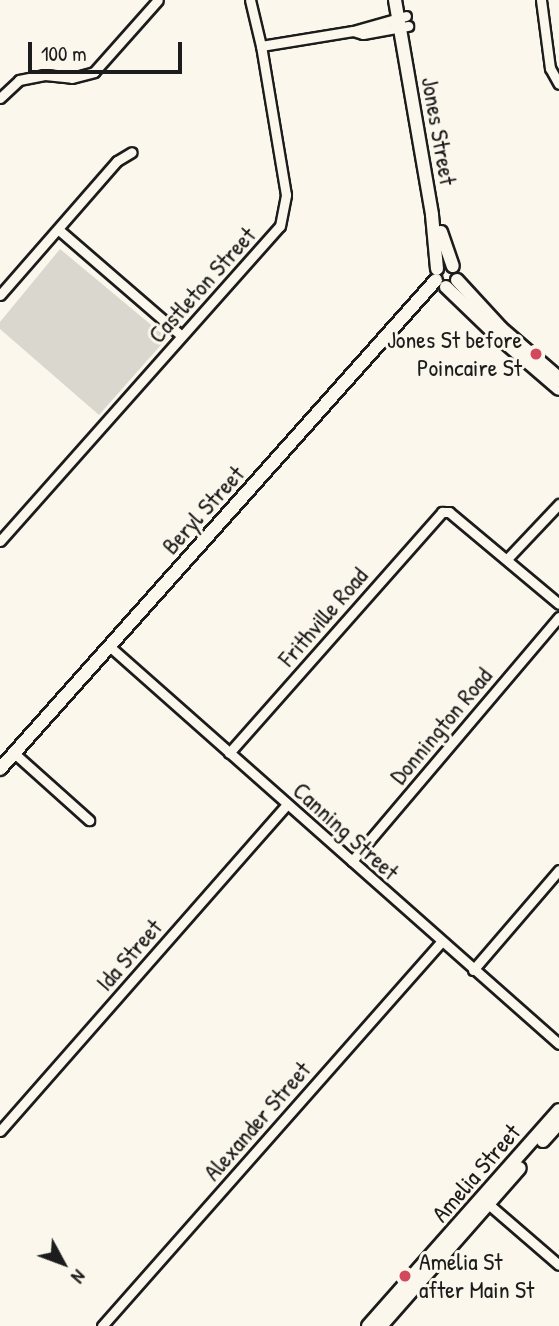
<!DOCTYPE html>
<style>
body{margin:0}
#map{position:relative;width:559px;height:1326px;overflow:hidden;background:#fbf7ec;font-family:"Patrick Hand",sans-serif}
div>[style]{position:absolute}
.green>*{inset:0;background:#dad7ce}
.roads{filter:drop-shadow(2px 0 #1c1c1c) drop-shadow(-2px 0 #1c1c1c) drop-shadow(0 2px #1c1c1c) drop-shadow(0 -2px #1c1c1c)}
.street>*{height:9px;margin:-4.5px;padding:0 4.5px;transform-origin:4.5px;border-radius:4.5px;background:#fbf7ec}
.secondary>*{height:12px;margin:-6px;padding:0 6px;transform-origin:6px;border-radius:6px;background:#fbf7ec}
.dots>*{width:19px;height:19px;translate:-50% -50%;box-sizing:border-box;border:4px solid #fbf7ec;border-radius:50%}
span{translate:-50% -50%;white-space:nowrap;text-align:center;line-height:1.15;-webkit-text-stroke:6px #fbf7ec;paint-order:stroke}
.street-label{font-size:24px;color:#1c1c1c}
.poi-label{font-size:24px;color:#1c1c1c}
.right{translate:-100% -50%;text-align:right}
.left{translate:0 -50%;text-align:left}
.north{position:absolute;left:28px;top:1228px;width:70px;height:70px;-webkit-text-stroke:5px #fbf7ec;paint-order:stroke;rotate:131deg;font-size:19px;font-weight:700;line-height:28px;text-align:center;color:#1c1c1c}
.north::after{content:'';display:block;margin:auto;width:24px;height:32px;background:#1c1c1c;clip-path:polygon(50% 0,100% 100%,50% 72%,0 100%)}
.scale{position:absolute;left:28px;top:42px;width:154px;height:32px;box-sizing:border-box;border:4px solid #1c1c1c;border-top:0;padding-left:9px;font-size:21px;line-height:24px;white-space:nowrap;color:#1c1c1c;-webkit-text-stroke:5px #fbf7ec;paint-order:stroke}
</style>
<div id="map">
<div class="green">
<i style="clip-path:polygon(60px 249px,167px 338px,99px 415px,0 329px,0 322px)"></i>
</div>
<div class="roads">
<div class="street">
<i style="left:541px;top:0;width:69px;rotate:82.5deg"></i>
<i style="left:550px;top:68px;width:18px;rotate:61deg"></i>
<i style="left:353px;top:31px;width:10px;rotate:17deg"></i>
<i style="left:363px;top:34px;width:46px;rotate:-10.1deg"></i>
<i style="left:261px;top:46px;width:93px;rotate:-9.3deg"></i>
<i style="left:353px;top:31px;width:55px;rotate:-15.8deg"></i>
<i style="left:0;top:98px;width:26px;rotate:-43deg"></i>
<i style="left:19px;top:80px;width:26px;rotate:-11deg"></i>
<i style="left:45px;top:75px;width:27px;rotate:6deg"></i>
<i style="left:72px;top:78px;width:23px;rotate:-15deg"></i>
<i style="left:94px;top:72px;width:96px;rotate:-48.4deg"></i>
<i style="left:59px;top:230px;width:162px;rotate:40.8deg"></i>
<i style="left:0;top:295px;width:178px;rotate:-48.9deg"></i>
<i style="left:117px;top:161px;width:17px;rotate:-31deg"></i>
<i style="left:0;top:541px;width:421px;rotate:-48.4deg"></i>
<i style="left:280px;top:226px;width:32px;rotate:-79deg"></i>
<i style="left:286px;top:195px;width:151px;rotate:-99.5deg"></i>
<i style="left:261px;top:46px;width:47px;rotate:-103.4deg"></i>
<i style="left:507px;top:559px;width:76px;rotate:-46.6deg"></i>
<i style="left:108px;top:645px;width:602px;rotate:41.5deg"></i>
<i style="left:14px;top:753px;width:101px;rotate:41.8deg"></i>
<i style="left:229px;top:753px;width:322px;rotate:-48.5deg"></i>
<i style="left:442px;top:512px;width:7px"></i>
<i style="left:449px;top:512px;width:143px;rotate:39.9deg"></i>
<i style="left:352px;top:861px;width:320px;rotate:-49.7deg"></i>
<i style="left:473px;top:970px;width:132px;rotate:-49.3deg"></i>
<i style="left:0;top:1131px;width:435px;rotate:-48.7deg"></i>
<i style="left:486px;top:1202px;width:96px;rotate:40.8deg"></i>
<i style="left:102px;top:1326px;width:512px;rotate:-48.56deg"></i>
</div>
<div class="secondary">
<i style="left:395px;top:0;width:218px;rotate:80.2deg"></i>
<i style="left:432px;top:215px;width:54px;rotate:84.7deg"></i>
<i style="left:441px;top:232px;width:36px;rotate:71deg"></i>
<i style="left:457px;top:280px;width:65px;rotate:47.5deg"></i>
<i style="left:501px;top:328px;width:77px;rotate:40.8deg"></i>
<i style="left:446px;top:287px;width:68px;rotate:43.8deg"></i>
<i style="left:495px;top:334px;width:84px;rotate:40.7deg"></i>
<i style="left:0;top:769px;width:655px;rotate:-48.28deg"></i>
<i style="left:543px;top:1141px;width:24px;rotate:-48deg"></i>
<i style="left:368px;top:1326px;width:288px;rotate:-48.5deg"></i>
<i style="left:381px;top:1326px;width:210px;rotate:-48.7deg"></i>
</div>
</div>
<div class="dots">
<i style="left:536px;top:354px;background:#d1495b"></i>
<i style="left:405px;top:1276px;background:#d1495b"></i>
</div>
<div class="street-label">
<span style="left:439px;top:131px;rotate:80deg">Jones Street</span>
<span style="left:202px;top:285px;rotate:-48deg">Castleton Street</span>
<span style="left:203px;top:510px;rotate:-48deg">Beryl Street</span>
<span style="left:323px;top:617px;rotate:-49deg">Frithville Road</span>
<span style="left:441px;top:726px;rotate:-50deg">Donnington Road</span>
<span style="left:346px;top:831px;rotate:42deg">Canning Street</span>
<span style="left:129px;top:955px;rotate:-49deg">Ida Street</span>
<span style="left:257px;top:1121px;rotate:-49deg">Alexander Street</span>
<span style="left:476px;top:1173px;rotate:-49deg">Amelia Street</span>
</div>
<div class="poi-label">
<span class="right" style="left:522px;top:354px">Jones St before<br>Poincaire St</span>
<span class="left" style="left:419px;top:1276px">Amelia St<br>after Main St</span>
</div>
<div class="north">N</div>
<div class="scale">100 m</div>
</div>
